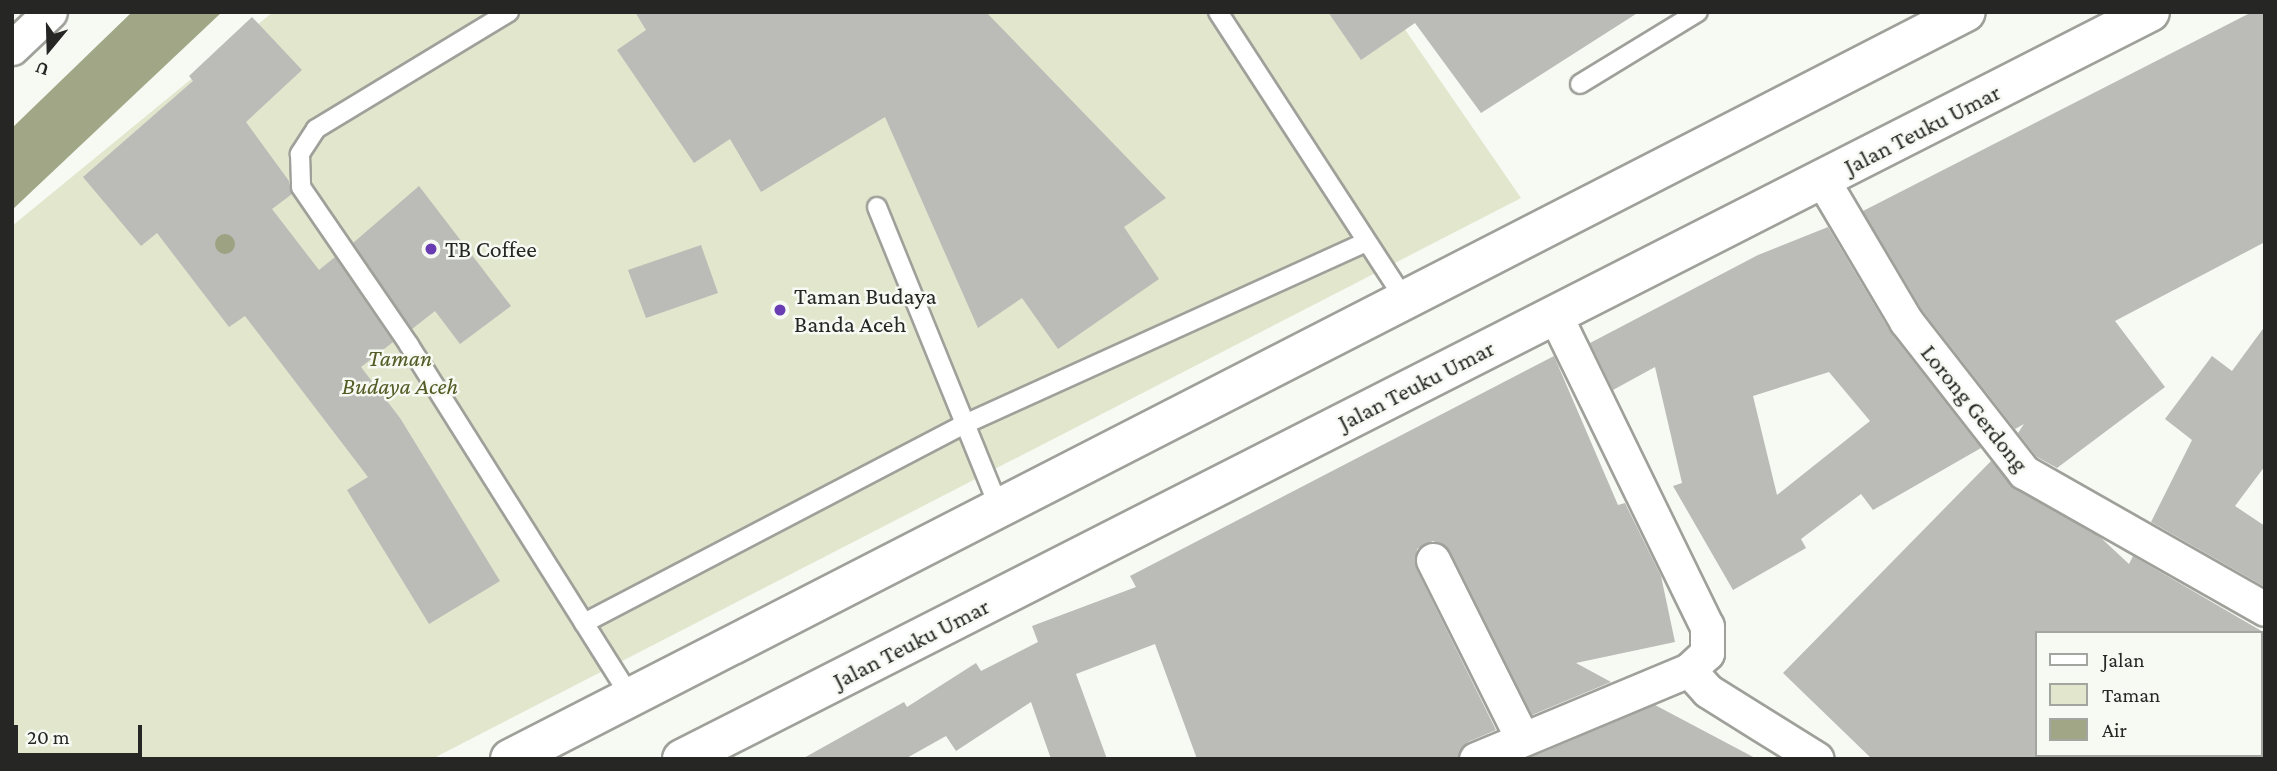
<!DOCTYPE html>
<style>
body{margin:0}
#map{position:relative;width:2277px;height:771px;overflow:hidden;background:#f7f9f3;font-family:"Crimson Pro",serif}
div>[style]{position:absolute}
.green>*{inset:0;background:#e1e6cd}
.water>*{inset:0;background:#a1a786}
.building>*{inset:0;background:#bbbcb7}
.roads{filter:drop-shadow(2px 0 #9fa09a) drop-shadow(-2px 0 #9fa09a) drop-shadow(0 2px #9fa09a) drop-shadow(0 -2px #9fa09a)}
.lane>*{height:18px;margin:-9px;padding:0 9px;transform-origin:9px;border-radius:9px;background:#fff}
.street>*{height:33px;margin:-16.5px;padding:0 16.5px;transform-origin:16.5px;border-radius:16.5px;background:#fff}
.highway>*{height:38px;margin:-19px;padding:0 19px;transform-origin:19px;border-radius:19px;background:#fff}
.trees>*{width:20px;height:20px;margin:-10px;border-radius:50%;background:#9da282}
.dots>*{width:19px;height:19px;translate:-50% -50%;box-sizing:border-box;border:4px solid #f7f9f3;border-radius:50%}
span{translate:-50% -50%;white-space:nowrap;text-align:center;line-height:1.15;-webkit-text-stroke:5px #f7f9f3;paint-order:stroke}
.street-label{font-size:24px;color:#262624}
.poi-label{font-size:24px;color:#262624}
.left{translate:0 -50%;text-align:left}
.park-label{font-size:24px;color:#545b25;font-style:italic}
.frame{position:absolute;inset:0;border:14px solid #262624;pointer-events:none}
.legend{position:absolute;left:2035px;top:631px;width:228px;height:126px;box-sizing:border-box;background:#f7f9f3;border:2px solid #a3a5a0;margin:0;padding:9px 12px;list-style:none;font-size:21px;color:#262624}
.legend li{display:flex;align-items:center;gap:14px;height:35px}
.legend b{width:35px;border:2px solid #a3a5a0}
.north{position:absolute;left:14px;top:14px;width:70px;height:70px;-webkit-text-stroke:5px #f7f9f3;paint-order:stroke;rotate:199deg;font-size:19px;font-weight:700;line-height:28px;text-align:center;color:#262624}
.north::after{content:'';display:block;margin:auto;width:24px;height:32px;background:#262624;clip-path:polygon(50% 0,100% 100%,50% 72%,0 100%)}
.scale{position:absolute;left:14px;top:725px;width:128px;height:32px;box-sizing:border-box;border:4px solid #262624;border-top:0;padding-left:9px;font-size:21px;line-height:24px;white-space:nowrap;color:#262624;-webkit-text-stroke:5px #f7f9f3;paint-order:stroke}
</style>
<div id="map">
<div class="green">
<i style="clip-path:polygon(273px 12px,1393px 12px,1521px 198px,432px 759px,12px 759px,12px 226px)"></i>
</div>
<div class="water">
<i style="clip-path:polygon(132px 12px,222px 12px,12px 210px,12px 128px)"></i>
</div>
<div class="building">
<i style="clip-path:polygon(635px 12px,986px 12px,1166px 198px,1124px 227px,1159px 279px,1058px 349px,1022px 298px,978px 328px,885px 117px,761px 192px,730px 139px,694px 163px,617px 50px,646px 30px)"></i>
<i style="clip-path:polygon(1328px 12px,1639px 12px,1481px 113px,1415px 23px,1361px 60px)"></i>
<i style="clip-path:polygon(2252px 12px,2265px 12px,2265px 242px,2115px 321px,2165px 387px,2057px 468px,2037px 457px,2018px 433px,2024px 424px,2015px 429px,1922px 310px,1863px 211px)"></i>
<i style="clip-path:polygon(252px 17px,302px 70px,246px 122px,289px 181px,292px 194px,272px 209px,319px 270px,335px 257px,393px 342px,361px 367px,400px 418px,500px 581px,429px 624px,347px 490px,368px 477px,245px 316px,229px 327px,157px 233px,141px 246px,83px 177px,193px 81px,189px 76px)"></i>
<i style="clip-path:polygon(419px 186px,511px 306px,460px 344px,435px 311px,412px 329px,353px 243px)"></i>
<i style="clip-path:polygon(evenodd,1828px 227px,1891px 333px,1981px 448px,1873px 510px,1861px 494px,1801px 539px,1806px 548px,1733px 590px,1673px 486px,1682px 483px,1655px 367px,1613px 390px,1590px 343px,1758px 255px,1828px 227px,1829px 372px,1870px 421px,1777px 495px,1753px 396px,1829px 372px)"></i>
<i style="clip-path:polygon(701px 245px,718px 293px,646px 318px,628px 270px)"></i>
<i style="clip-path:polygon(2265px 326px,2265px 466px,2235px 506px,2265px 526px,2265px 587px,2151px 522px,2192px 440px,2165px 419px,2212px 356px,2232px 371px)"></i>
<i style="clip-path:polygon(1554px 356px,1618px 505px,1625px 503px,1661px 576px,1675px 642px,1576px 663px,1611px 682px,1532px 715px,1450px 551px,1433px 541px,1417px 549px,1416px 568px,1496px 730px,1468px 742px,1457px 759px,1197px 759px,1155px 644px,1076px 674px,1107px 759px,1051px 759px,1031px 702px,956px 751px,946px 736px,905px 759px,802px 759px,904px 702px,907px 707px,976px 663px,981px 671px,1038px 642px,1032px 626px,1136px 587px,1130px 576px)"></i>
<i style="clip-path:polygon(1991px 461px,2014px 488px,2100px 537px,2129px 564px,2133px 556px,2265px 633px,2037px 633px,2037px 759px,1872px 759px,1783px 673px)"></i>
<i style="clip-path:polygon(1655px 705px,1757px 759px,1527px 759px)"></i>
</div>
<div class="roads">
<div class="lane">
<i style="left:509px;top:12px;width:226px;rotate:148.8deg"></i>
<i style="left:316px;top:129px;width:30px;rotate:123deg"></i>
<i style="left:300px;top:154px;width:33px;rotate:88deg"></i>
<i style="left:301px;top:187px;width:191px;rotate:55.6deg"></i>
<i style="left:409px;top:345px;width:416px;rotate:57.8deg"></i>
<i style="left:1218px;top:12px;width:343px;rotate:57deg"></i>
<i style="left:1580px;top:84px;width:138px;rotate:-31.4deg"></i>
<i style="left:877px;top:207px;width:325px;rotate:67.9deg"></i>
<i style="left:584px;top:623px;width:430px;rotate:-27.6deg"></i>
<i style="left:965px;top:424px;width:440px;rotate:-24.4deg"></i>
</div>
<div class="street">
<i style="left:12px;top:48px;width:52px;rotate:-43.5deg"></i>
<i style="left:1822px;top:179px;width:165px;rotate:59.4deg"></i>
<i style="left:1906px;top:321px;width:192px;rotate:52deg"></i>
<i style="left:2024px;top:472px;width:277px;rotate:29.6deg"></i>
<i style="left:1555px;top:315px;width:346px;rotate:64deg"></i>
<i style="left:1707px;top:626px;width:27px;rotate:90deg"></i>
<i style="left:1707px;top:653px;width:25px;rotate:137deg"></i>
<i style="left:1433px;top:560px;width:197px;rotate:63.4deg"></i>
<i style="left:1476px;top:759px;width:231px;rotate:-22.7deg"></i>
<i style="left:1689px;top:670px;width:28px;rotate:48deg"></i>
<i style="left:1708px;top:691px;width:128px;rotate:32deg"></i>
</div>
<div class="highway">
<i style="left:510px;top:759px;width:1636px;rotate:-27.16deg"></i>
<i style="left:682px;top:759px;width:1647px;rotate:-26.97deg"></i>
</div>
</div>
<div class="trees">
<i style="left:225px;top:244px"></i>
</div>
<div class="dots">
<i style="left:431px;top:249px;background:#693cb4"></i>
<i style="left:780px;top:310px;background:#693cb4"></i>
</div>
<div class="street-label">
<span style="left:1922px;top:129px;rotate:-27deg">Jalan Teuku Umar</span>
<span style="left:1416px;top:385px;rotate:-27deg">Jalan Teuku Umar</span>
<span style="left:1975px;top:408px;rotate:51deg">Lorong Gerdong</span>
<span style="left:911px;top:643px;rotate:-27deg">Jalan Teuku Umar</span>
</div>
<div class="poi-label">
<span class="left" style="left:445px;top:249px">TB Coffee</span>
<span class="left" style="left:794px;top:310px">Taman Budaya<br>Banda Aceh</span>
</div>
<div class="park-label">
<span style="left:400px;top:372px">Taman<br>Budaya Aceh</span>
</div>
<div class="frame"></div>
<ul class="legend">
<li><b style="height:9px;background:#fff"></b>Jalan</li>
<li><b style="height:19px;background:#e1e6cd"></b>Taman</li>
<li><b style="height:19px;background:#a1a786"></b>Air</li>
</ul>
<div class="north">U</div>
<div class="scale">20 m</div>
</div>
